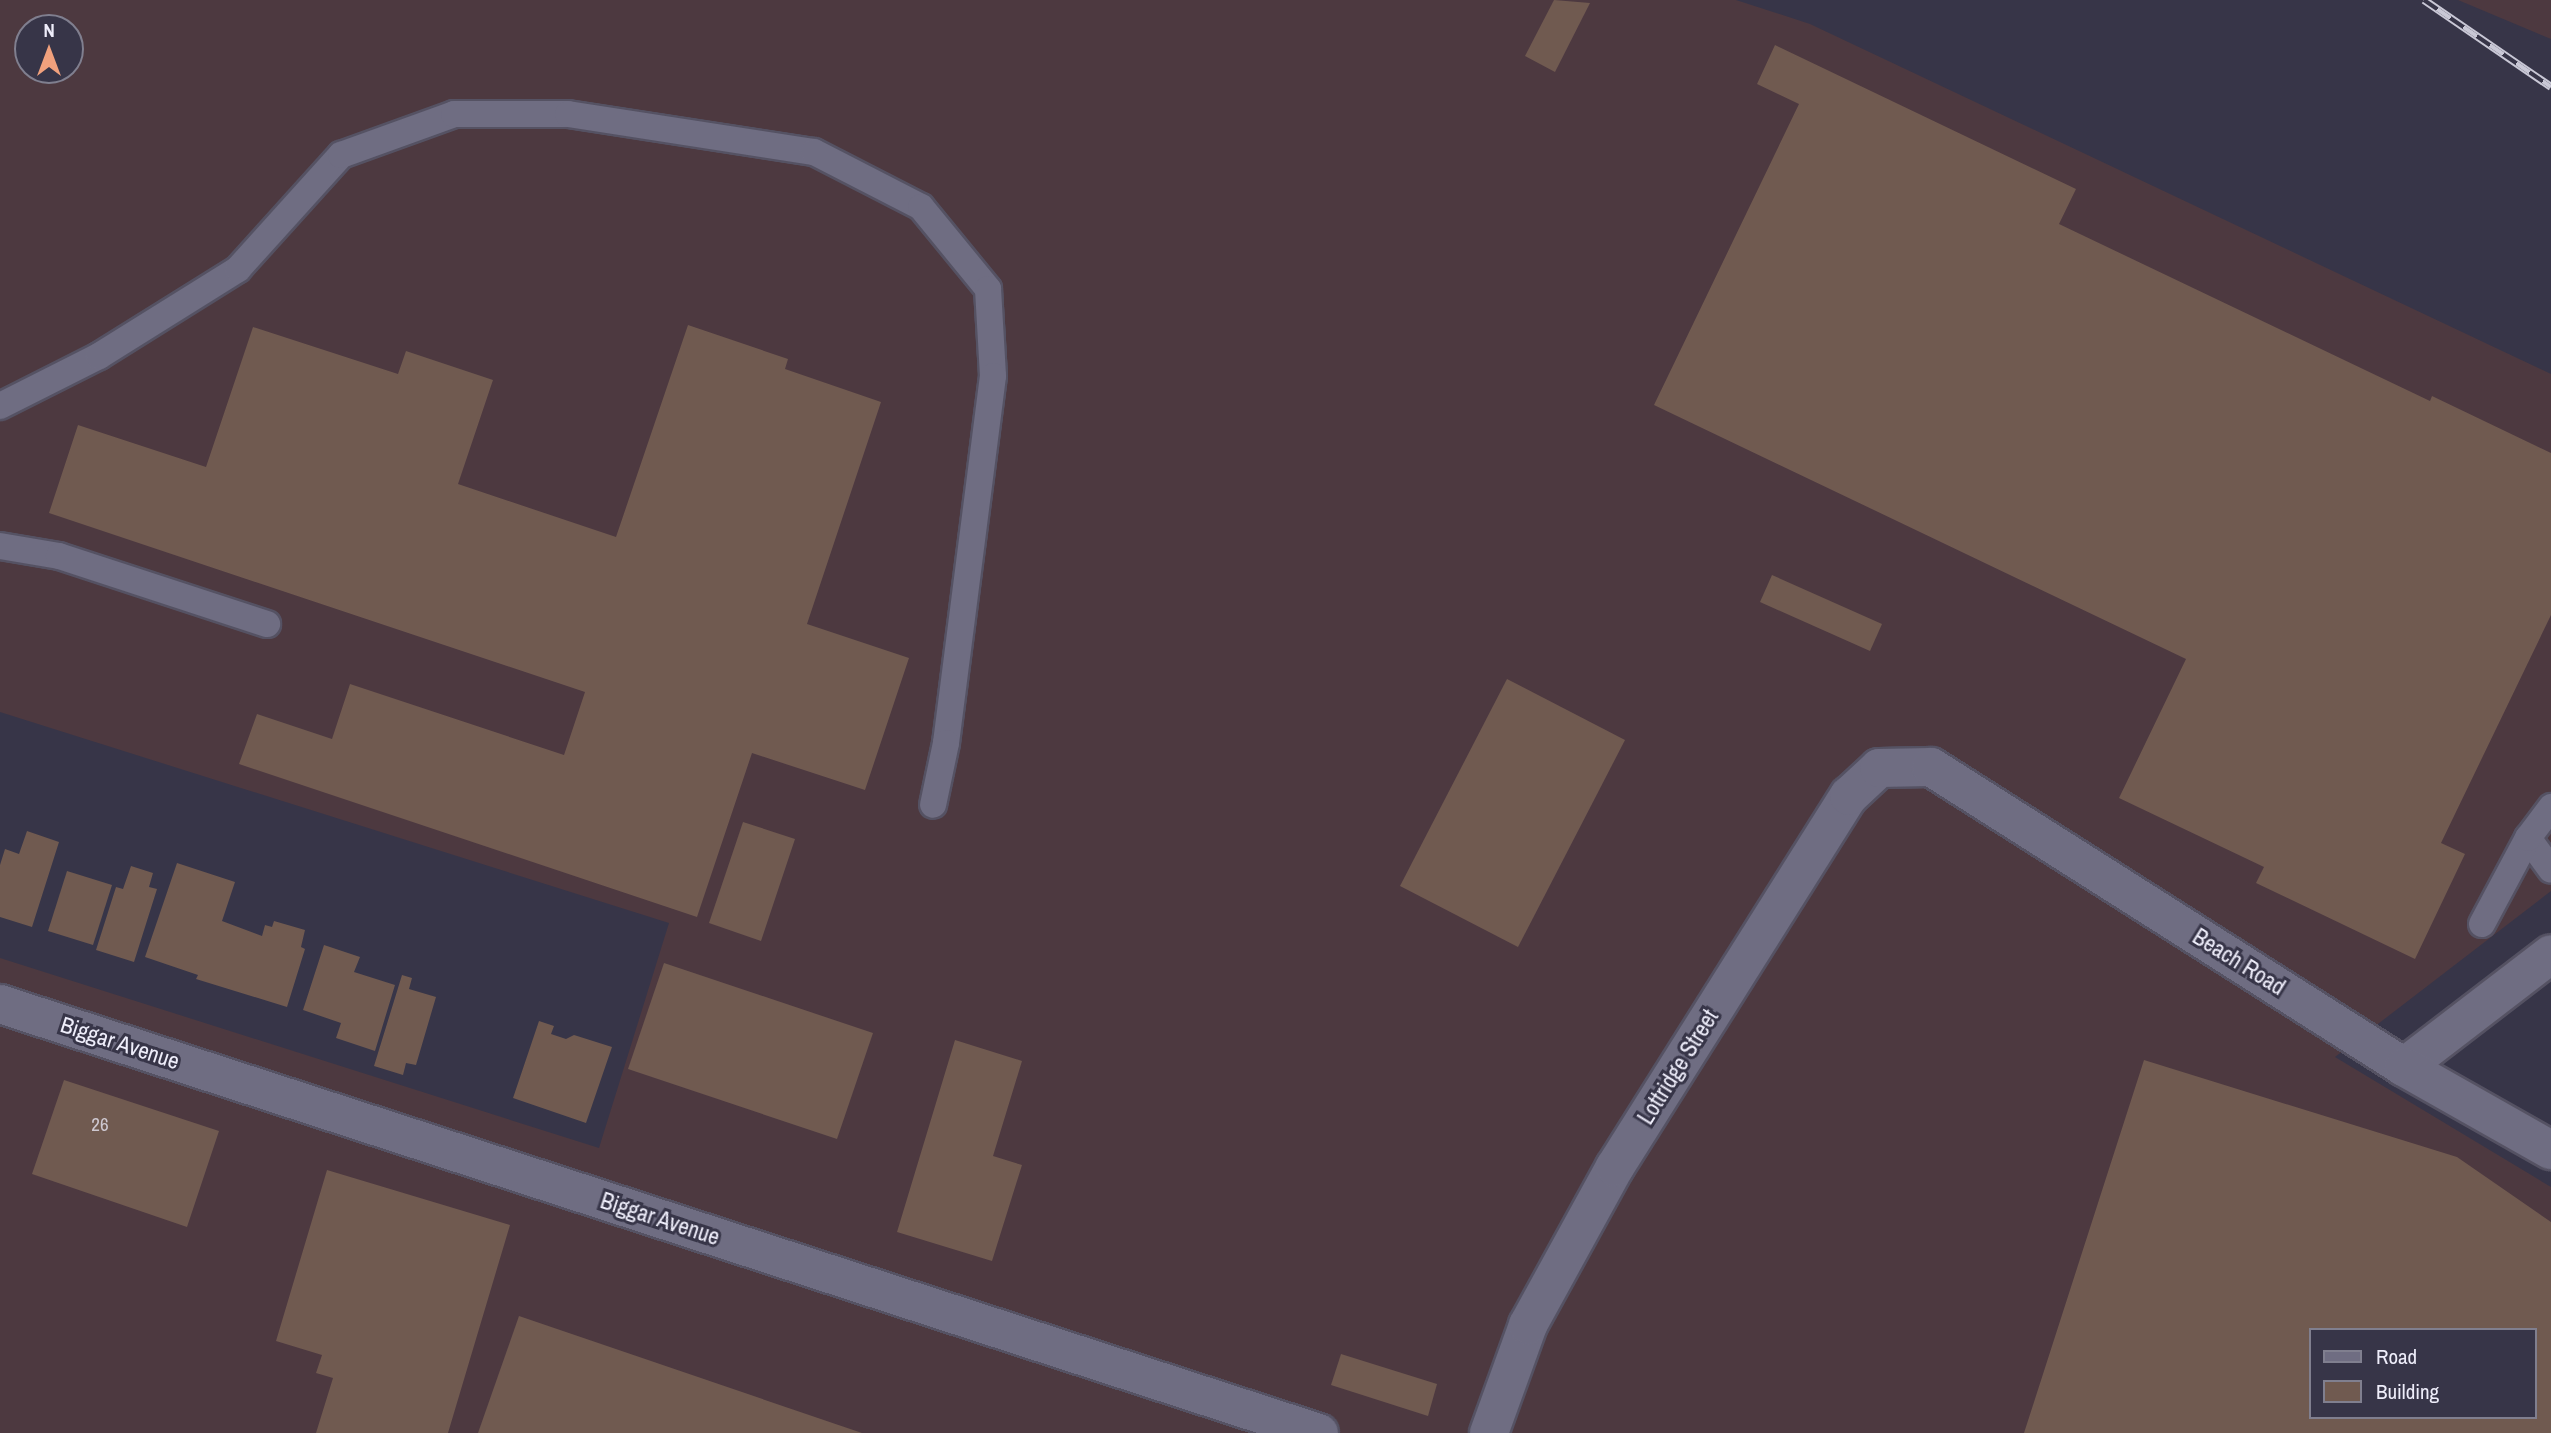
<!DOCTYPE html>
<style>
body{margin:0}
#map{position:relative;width:2551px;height:1433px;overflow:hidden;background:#373548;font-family:"Archivo Narrow",sans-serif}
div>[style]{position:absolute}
.industrial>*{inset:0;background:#4d3940}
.building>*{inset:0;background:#705a50}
.roads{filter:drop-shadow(2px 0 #555263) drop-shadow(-2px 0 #555263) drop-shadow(0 2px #555263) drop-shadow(0 -2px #555263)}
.service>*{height:26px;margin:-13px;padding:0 13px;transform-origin:13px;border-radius:13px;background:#6f6d82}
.minor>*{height:38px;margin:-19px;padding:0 19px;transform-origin:19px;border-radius:19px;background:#6f6d82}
.tertiary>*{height:38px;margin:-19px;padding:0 19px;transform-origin:19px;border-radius:19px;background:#6f6d82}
.rail>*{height:8px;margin-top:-4px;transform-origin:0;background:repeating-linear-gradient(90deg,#373548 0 16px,#c9c8d6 0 32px);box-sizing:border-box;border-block:2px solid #c9c8d6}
span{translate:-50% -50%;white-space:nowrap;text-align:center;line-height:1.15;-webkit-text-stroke:6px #373548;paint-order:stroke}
.number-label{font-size:19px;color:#cec8d0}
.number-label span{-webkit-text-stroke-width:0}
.street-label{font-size:23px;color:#eeedfa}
.legend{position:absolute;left:2309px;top:1328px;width:228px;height:91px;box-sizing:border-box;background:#373548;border:2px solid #807f8f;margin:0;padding:9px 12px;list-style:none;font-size:21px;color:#eeedfa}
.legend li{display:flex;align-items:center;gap:14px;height:35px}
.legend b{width:35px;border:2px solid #807f8f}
.north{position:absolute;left:14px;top:14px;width:70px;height:70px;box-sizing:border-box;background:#373548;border:2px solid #807f8f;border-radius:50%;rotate:0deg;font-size:19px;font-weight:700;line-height:28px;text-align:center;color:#eeedfa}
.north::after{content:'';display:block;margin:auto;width:24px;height:32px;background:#f1a17d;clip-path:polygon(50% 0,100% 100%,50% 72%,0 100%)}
</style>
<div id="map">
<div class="industrial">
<i style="clip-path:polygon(evenodd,0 0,1736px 0,1810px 24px,2551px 374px,2551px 891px,2335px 1057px,2551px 1187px,2551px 1433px,0 1433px,0 958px,599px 1148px,669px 923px,0 712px,0 0,28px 28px,70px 28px,70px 70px,28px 70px,28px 28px,0 0,2311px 1330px,2535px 1330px,2535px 1417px,2311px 1417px,2311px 1330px)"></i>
<i style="clip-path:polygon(2458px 0,2551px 0,2551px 39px)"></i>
</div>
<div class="building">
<i style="clip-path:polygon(1554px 0,1590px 3px,1555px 72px,1525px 56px)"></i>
<i style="clip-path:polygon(1775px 45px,2076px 189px,2059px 224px,2430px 401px,2432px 396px,2551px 453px,2551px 615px,2441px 843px,2465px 854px,2415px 959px,2256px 883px,2264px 867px,2119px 798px,2186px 659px,1654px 405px,1799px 104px,1757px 84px)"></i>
<i style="clip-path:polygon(688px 325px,788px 359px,785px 369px,881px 402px,807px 624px,909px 658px,865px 790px,752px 753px,697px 917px,239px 764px,257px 714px,332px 739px,350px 684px,564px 755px,585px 692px,49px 513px,78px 425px,206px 467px,253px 327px,398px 374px,406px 351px,493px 380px,458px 484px,616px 537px)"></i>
<i style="clip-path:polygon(1772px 575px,1882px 624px,1870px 651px,1760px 602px)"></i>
<i style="clip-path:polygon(1507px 679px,1625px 740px,1518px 947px,1400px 886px)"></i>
<i style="clip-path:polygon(743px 822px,795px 839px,761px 941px,709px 923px)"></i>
<i style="clip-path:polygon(27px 831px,59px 842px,32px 927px,0 917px,0 865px,5px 849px,19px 854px)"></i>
<i style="clip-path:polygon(177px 863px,235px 882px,222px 921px,262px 936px,265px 925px,272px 927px,274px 921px,305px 930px,301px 947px,305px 949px,287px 1007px,196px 979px,198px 975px,145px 957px)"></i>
<i style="clip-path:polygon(131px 866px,153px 873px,149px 887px,157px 889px,134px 962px,96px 950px,116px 887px,123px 889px)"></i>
<i style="clip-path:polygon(67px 871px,112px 885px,93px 945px,48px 931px)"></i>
<i style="clip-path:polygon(324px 945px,360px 957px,354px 972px,395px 985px,375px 1051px,336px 1038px,341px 1023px,303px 1010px)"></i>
<i style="clip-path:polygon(664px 963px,873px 1033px,837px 1139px,628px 1069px)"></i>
<i style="clip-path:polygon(402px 975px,412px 978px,409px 989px,436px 997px,416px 1065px,406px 1063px,403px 1075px,374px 1066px)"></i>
<i style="clip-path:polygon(539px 1021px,554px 1026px,551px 1034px,566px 1039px,574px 1035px,612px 1047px,586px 1123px,513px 1098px)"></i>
<i style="clip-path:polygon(955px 1040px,1022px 1061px,993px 1156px,1022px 1165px,992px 1261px,897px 1232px)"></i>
<i style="clip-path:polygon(evenodd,2144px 1060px,2457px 1157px,2551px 1222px,2551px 1433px,2024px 1433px,2144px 1060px,2311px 1330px,2535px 1330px,2535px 1417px,2311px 1417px,2311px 1330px)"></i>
<i style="clip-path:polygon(64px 1080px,219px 1131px,187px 1227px,32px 1174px)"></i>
<i style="clip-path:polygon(327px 1170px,510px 1225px,448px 1433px,316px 1433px,333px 1378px,316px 1373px,322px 1355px,276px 1341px)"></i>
<i style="clip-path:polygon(519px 1316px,862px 1433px,478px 1433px)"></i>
<i style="clip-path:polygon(1341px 1354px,1437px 1384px,1428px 1416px,1331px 1385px)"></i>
</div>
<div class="roads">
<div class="service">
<i style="left:0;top:406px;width:111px;rotate:-26.8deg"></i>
<i style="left:99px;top:356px;width:164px;rotate:-32deg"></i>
<i style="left:238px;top:269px;width:154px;rotate:-47.9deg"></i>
<i style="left:341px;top:155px;width:120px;rotate:-19.9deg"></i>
<i style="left:454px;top:114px;width:114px"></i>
<i style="left:568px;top:114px;width:249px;rotate:8.8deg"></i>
<i style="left:814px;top:152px;width:120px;rotate:27.2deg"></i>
<i style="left:921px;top:207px;width:106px;rotate:50.7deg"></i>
<i style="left:988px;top:289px;width:87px;rotate:86.7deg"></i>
<i style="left:993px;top:376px;width:370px;rotate:97.3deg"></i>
<i style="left:946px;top:743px;width:63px;rotate:101.8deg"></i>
<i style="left:0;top:546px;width:60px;rotate:9.6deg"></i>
<i style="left:59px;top:556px;width:219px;rotate:18.1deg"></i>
<i style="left:2528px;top:838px;width:39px;rotate:54deg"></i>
<i style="left:2482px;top:924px;width:98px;rotate:-61.9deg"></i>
<i style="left:2528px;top:838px;width:39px;rotate:-53deg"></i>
</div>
<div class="minor">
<i style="left:0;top:1004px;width:1387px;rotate:18.02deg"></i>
</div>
<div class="tertiary">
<i style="left:2404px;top:1067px;width:185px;rotate:-37.5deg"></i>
<i style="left:1489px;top:1433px;width:115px;rotate:-70.1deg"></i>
<i style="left:1528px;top:1325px;width:180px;rotate:-61.2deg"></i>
<i style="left:1615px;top:1167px;width:439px;rotate:-57.8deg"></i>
<i style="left:1849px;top:796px;width:41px;rotate:-43deg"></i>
<i style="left:1879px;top:768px;width:52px;rotate:-1.1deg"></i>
<i style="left:1931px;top:767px;width:560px;rotate:32.38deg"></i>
<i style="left:2404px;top:1067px;width:169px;rotate:29.5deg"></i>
</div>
</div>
<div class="rail">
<i style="left:2424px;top:0;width:154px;rotate:34.4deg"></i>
</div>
<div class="number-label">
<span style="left:100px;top:1125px">26</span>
</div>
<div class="street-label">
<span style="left:2239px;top:962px;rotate:32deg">Beach Road</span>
<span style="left:120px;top:1043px;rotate:18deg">Biggar Avenue</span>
<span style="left:1678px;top:1067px;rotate:-58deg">Lottridge Street</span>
<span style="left:660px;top:1219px;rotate:18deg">Biggar Avenue</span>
</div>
<ul class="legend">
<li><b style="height:9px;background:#6f6d82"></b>Road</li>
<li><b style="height:19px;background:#705a50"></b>Building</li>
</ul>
<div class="north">N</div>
</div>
